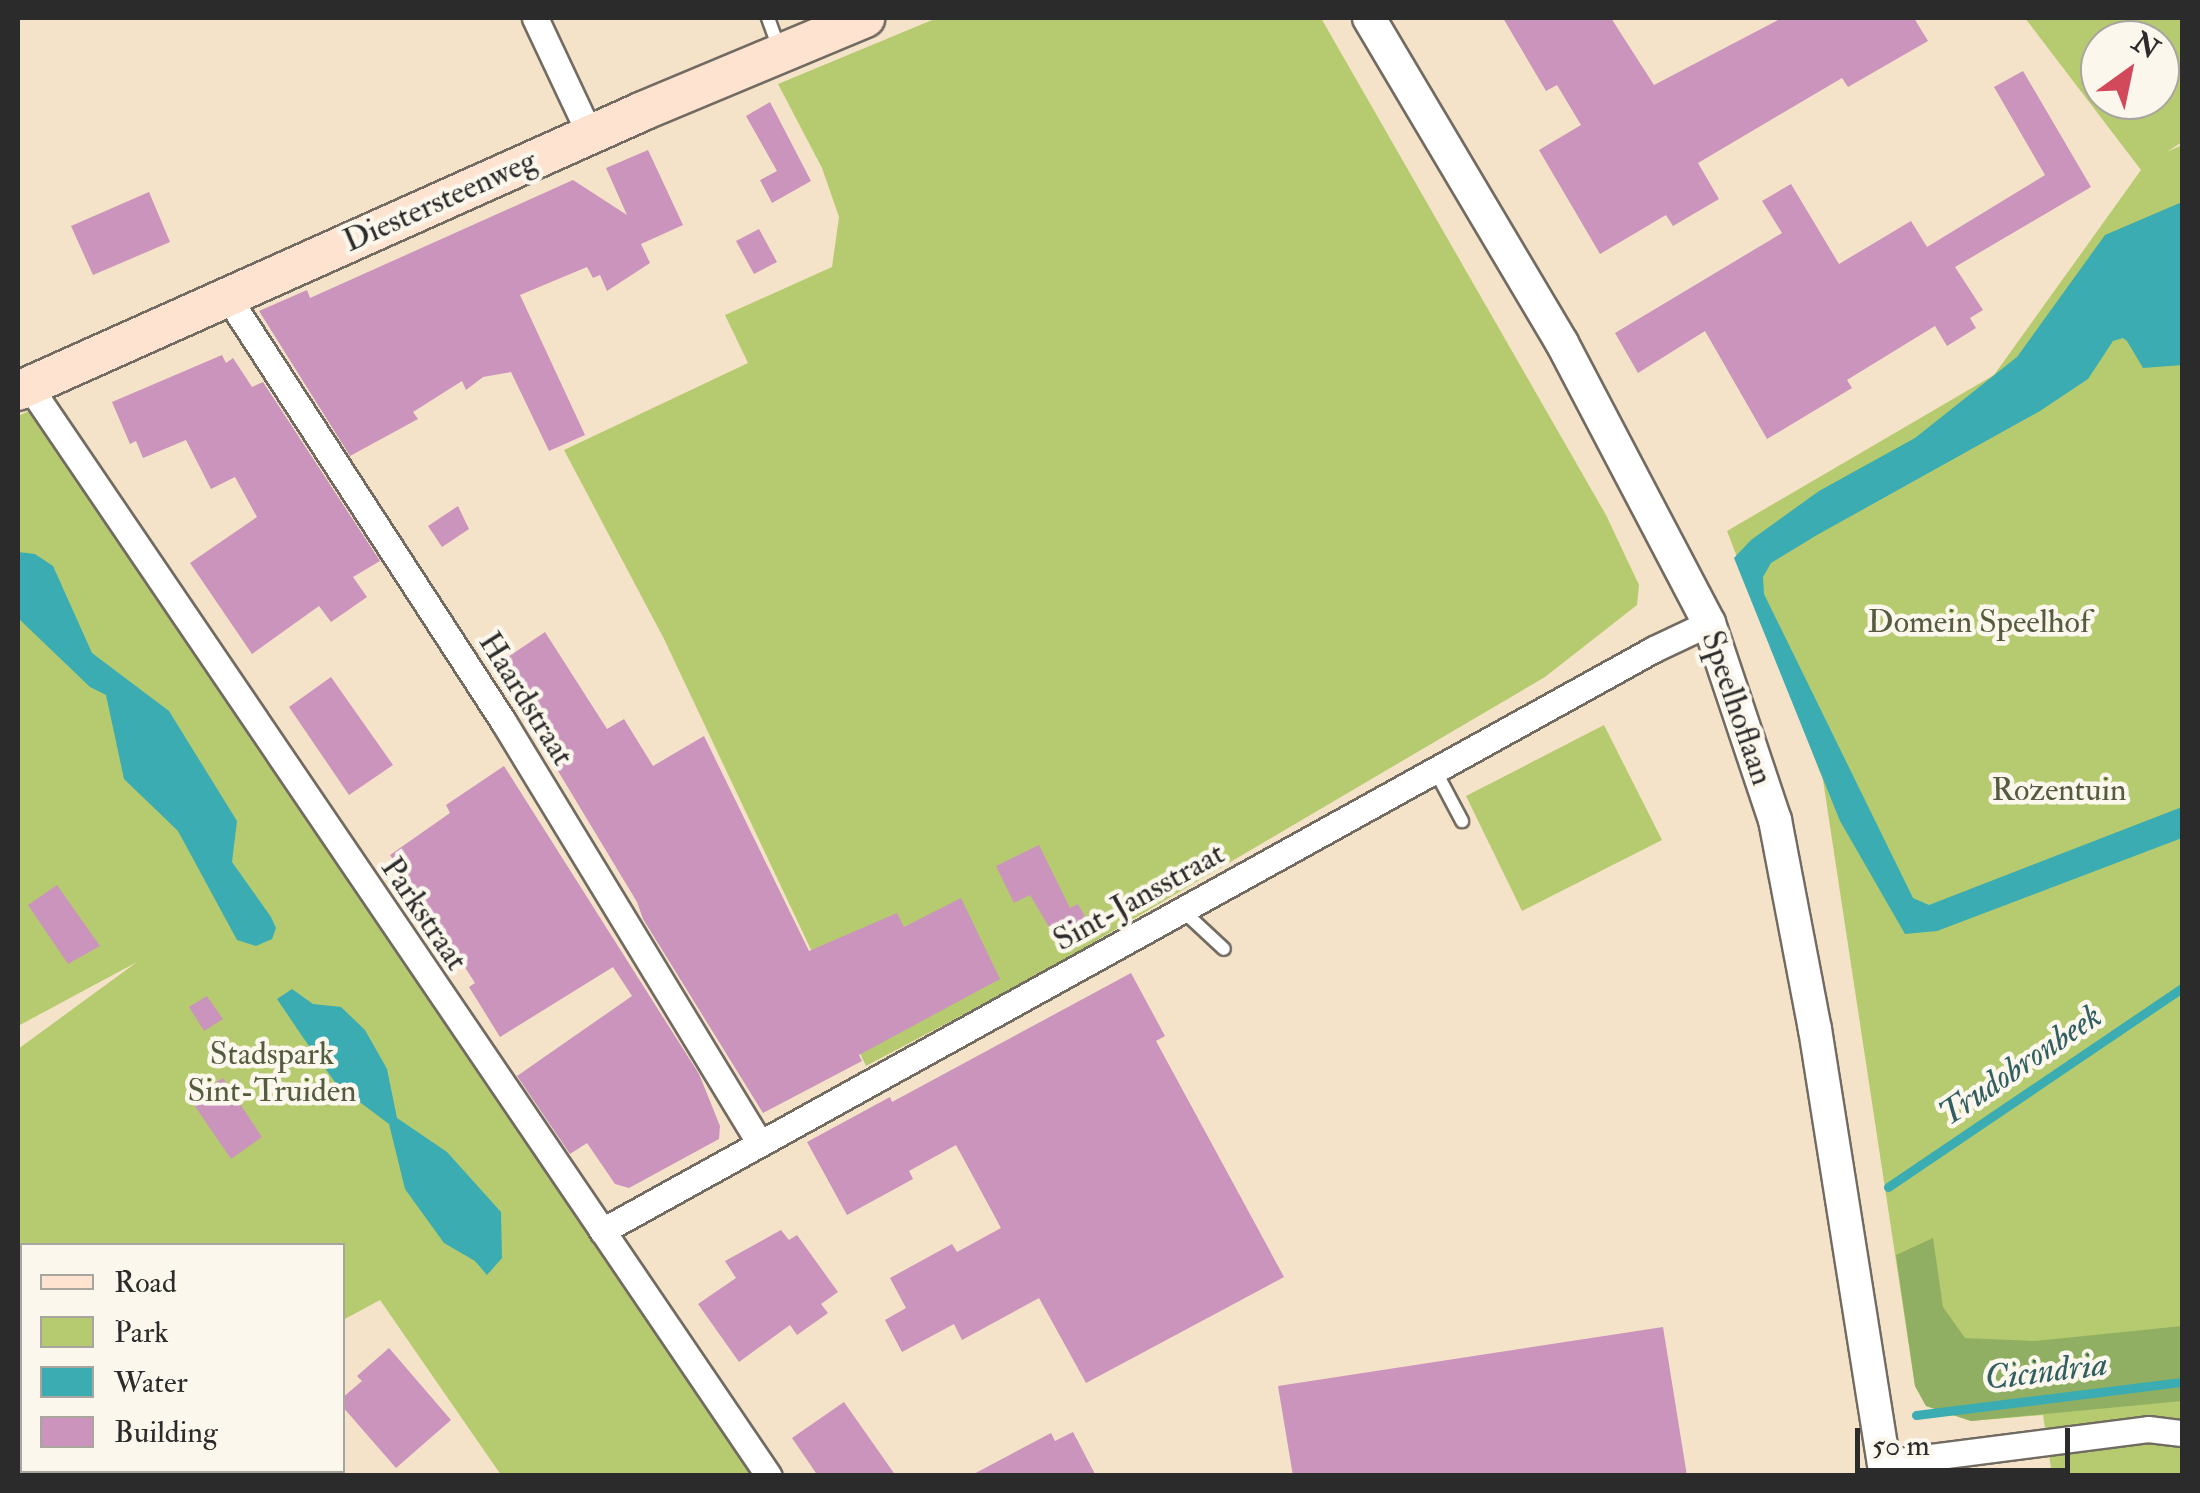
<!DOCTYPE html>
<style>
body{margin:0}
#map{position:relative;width:2200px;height:1493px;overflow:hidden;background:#f5e3c9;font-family:"IM FELL Double Pica",serif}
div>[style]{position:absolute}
.green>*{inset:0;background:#b6cb6f}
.forest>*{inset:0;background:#90af62}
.water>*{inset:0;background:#3aacb2}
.stream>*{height:9px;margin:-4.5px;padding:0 4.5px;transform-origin:4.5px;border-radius:4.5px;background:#3aacb2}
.building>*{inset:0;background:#ca94bc}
.roads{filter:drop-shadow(2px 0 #726b62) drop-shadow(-2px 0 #726b62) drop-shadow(0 2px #726b62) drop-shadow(0 -2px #726b62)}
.service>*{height:12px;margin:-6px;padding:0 6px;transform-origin:6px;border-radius:6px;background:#fff}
.minor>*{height:25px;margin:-12.5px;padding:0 12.5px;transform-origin:12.5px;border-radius:12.5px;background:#fff}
.tertiary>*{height:32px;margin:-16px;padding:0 16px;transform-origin:16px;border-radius:16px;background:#fff}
.secondary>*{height:38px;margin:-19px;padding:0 19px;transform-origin:19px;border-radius:19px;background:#fee3d1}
span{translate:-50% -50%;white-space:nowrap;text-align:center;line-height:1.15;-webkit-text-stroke:9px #fbf7ec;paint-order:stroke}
.street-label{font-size:32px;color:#2b2b2b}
.park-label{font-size:32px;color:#555b3f}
.water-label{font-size:35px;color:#315f61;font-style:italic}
.frame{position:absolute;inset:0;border:20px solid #2b2b2b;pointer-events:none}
.legend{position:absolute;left:20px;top:1243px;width:325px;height:230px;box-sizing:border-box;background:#fbf7ec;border:2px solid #a8a59f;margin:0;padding:12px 18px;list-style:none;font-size:30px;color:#2b2b2b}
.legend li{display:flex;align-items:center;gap:20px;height:50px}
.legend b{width:50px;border:2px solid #a8a59f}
.north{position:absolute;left:2080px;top:20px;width:100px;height:100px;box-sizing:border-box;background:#fbf7ec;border:2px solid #a8a59f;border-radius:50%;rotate:33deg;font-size:28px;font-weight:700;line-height:40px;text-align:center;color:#2b2b2b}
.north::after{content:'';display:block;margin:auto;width:35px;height:45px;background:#d1495b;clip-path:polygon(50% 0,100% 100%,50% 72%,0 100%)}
.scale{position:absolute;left:1855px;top:1428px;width:215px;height:45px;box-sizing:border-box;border:5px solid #2b2b2b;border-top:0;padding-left:12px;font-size:30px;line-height:35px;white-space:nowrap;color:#2b2b2b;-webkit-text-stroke:8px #fbf7ec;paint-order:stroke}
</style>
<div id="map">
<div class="green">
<i style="clip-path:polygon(937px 18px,1321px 18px,1606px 515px,1639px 585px,1637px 605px,1545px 677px,1038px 975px,866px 1066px,664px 639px,564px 450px,748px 363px,725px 315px,832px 267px,839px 217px,822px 168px,778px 84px)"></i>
<i style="clip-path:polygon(evenodd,2025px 18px,2182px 18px,2182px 142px,2167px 152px,2182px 145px,2182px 1473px,2163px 1476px,2052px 1475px,2043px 1415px,1971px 1421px,1926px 1406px,1915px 1386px,1823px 780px,1727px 531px,1994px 375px,2141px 170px,2025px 18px,2100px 40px,2160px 40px,2160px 100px,2100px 100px,2100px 40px)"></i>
<i style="clip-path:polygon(29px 411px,753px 1475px,501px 1475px,380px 1300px,343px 1320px,342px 1246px,22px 1246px,22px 1343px,18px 1292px,18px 1049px,137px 962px,18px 1026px,18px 416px)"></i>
<i style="clip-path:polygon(1604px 725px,1662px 840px,1522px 911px,1466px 796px)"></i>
</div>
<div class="forest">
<i style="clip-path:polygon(1933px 1238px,1943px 1307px,1965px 1338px,2035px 1341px,2182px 1326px,2182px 1401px,1971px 1421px,1926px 1406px,1915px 1386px,1896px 1255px)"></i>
</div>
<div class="water">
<i style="clip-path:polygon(2182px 202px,2182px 365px,2143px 368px,2127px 341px,2123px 338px,2113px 341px,2088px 379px,2040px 411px,1817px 535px,1771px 563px,1763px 577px,1764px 594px,1913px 898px,1929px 905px,2182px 807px,2182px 838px,1937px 931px,1905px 934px,1840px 821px,1734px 558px,1751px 540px,1819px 491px,1915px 438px,2017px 357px,2105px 235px)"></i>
<i style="clip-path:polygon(18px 552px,35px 554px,53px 566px,92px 653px,169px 711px,237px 821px,232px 862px,271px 917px,276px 928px,272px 939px,256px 946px,237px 940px,178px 831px,124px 779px,106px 695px,90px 687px,18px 618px)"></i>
<i style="clip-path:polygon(292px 989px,313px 1004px,341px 1007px,365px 1030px,387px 1069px,397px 1118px,447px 1152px,501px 1212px,502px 1258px,487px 1275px,475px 1261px,444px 1243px,405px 1189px,389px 1124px,337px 1085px,302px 1036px,277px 999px)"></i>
</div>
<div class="stream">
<i style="left:1888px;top:1187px;width:355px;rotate:-34.1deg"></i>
<i style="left:1916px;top:1415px;width:268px;rotate:-7.1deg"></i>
</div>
<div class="building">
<i style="clip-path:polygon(1503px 18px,1611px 18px,1654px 85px,1782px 18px,1914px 18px,1928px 41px,1848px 87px,1842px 78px,1698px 163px,1719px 199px,1673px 226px,1666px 215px,1600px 254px,1539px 150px,1581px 125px,1557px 85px,1546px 91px)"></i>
<i style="clip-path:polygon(2023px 71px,2091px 187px,1955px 267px,1983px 310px,1970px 318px,1976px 328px,1947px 346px,1935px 326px,1847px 380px,1852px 388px,1767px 439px,1705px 331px,1638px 373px,1615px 333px,1782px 233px,1762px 201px,1791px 184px,1839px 264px,1911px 221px,1927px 247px,2045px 175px,1994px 87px)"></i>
<i style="clip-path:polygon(770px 102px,811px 181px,772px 203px,760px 180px,777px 171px,746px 116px)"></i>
<i style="clip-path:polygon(648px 150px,683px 225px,641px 244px,650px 263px,607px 291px,600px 275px,593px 278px,587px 267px,520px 295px,585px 435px,549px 451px,511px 372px,483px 377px,466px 390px,462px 381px,413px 412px,418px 419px,350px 456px,259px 311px,307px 290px,310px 298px,573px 180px,627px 215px,606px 168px)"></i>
<i style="clip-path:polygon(149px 192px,170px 242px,93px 275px,71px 226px)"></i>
<i style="clip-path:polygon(759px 229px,777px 262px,754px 274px,736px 241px)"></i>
<i style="clip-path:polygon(222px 355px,226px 363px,233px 358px,252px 387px,263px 382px,380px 561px,353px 577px,367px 597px,331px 622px,319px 606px,252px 654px,190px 563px,257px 517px,235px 477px,211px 489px,186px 440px,143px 458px,136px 441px,130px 444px,112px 402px)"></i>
<i style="clip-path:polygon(458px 506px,469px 529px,442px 547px,428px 526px)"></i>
<i style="clip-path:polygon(545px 632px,607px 729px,624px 719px,653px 766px,704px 736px,809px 951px,897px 913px,904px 927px,961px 898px,1000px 979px,859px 1055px,862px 1061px,763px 1113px,643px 919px,637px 902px,517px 703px,521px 700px,499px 663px)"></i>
<i style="clip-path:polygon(331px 677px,393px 765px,349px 795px,289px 707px)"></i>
<i style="clip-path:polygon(504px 766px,699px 1074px,720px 1126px,719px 1139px,629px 1188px,615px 1184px,587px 1143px,570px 1154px,517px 1076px,632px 996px,613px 967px,500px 1037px,469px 987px,475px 983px,436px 922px,422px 931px,409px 912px,423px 902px,390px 855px,450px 813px,446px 805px)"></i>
<i style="clip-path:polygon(1039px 845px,1070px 908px,1078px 904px,1090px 926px,1059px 944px,1030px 895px,1014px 903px,996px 866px)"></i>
<i style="clip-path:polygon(57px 885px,100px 946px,68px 964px,28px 905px)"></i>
<i style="clip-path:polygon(1131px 973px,1165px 1036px,1156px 1041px,1284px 1277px,1086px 1383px,1039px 1298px,962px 1340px,954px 1324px,902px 1352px,885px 1320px,906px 1308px,890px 1278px,952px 1244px,957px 1252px,1001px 1228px,956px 1145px,909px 1171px,913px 1179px,847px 1215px,807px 1142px,890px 1097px,892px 1102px)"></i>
<i style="clip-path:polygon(207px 996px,223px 1019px,204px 1031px,189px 1007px)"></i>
<i style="clip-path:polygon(223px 1078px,262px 1137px,231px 1159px,190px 1099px)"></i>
<i style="clip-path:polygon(781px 1230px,789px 1240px,797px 1235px,838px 1292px,821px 1304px,828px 1313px,797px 1335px,790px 1325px,739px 1362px,698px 1304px,736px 1278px,725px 1261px)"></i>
<i style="clip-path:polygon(1663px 1327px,1687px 1476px,1293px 1476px,1278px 1386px)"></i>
<i style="clip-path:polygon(389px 1348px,451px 1420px,396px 1468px,342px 1406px,342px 1398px,362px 1381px,357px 1376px)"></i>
<i style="clip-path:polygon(844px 1402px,896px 1476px,818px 1476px,792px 1438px)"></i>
<i style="clip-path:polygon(1073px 1432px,1096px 1476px,970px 1476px,1051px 1433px,1055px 1441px)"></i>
</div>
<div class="roads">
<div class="service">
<i style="left:768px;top:18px;width:35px;rotate:70deg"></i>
<i style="left:1435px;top:770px;width:58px;rotate:62.1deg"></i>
<i style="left:1182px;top:910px;width:57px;rotate:42.9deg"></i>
</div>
<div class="minor">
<i style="left:535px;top:18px;width:129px;rotate:64.8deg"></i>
<i style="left:227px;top:296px;width:507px;rotate:57deg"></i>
<i style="left:503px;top:721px;width:493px;rotate:58.7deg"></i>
<i style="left:29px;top:386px;width:1317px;rotate:55.83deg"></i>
<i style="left:602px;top:1231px;width:1202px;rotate:-28.95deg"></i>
<i style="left:1654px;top:649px;width:61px;rotate:-25.3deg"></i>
<i style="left:1884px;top:1463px;width:266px;rotate:-7.3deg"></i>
<i style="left:2148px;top:1429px;width:34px;rotate:7deg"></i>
</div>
<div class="tertiary">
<i style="left:1369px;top:18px;width:378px;rotate:59.3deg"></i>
<i style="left:1562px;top:343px;width:316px;rotate:62.3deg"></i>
<i style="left:1709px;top:623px;width:208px;rotate:71.5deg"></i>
<i style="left:1775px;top:820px;width:213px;rotate:79.2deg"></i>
<i style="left:1815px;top:1029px;width:453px;rotate:81deg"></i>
</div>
<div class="secondary">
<i style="left:18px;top:391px;width:685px;rotate:-24.13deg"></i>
<i style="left:643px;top:111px;width:241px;rotate:-22.7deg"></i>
</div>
</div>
<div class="street-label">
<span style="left:440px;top:201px;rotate:-24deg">Diestersteenweg</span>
<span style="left:526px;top:699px;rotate:58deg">Haardstraat</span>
<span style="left:1737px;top:708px;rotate:71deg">Speelhoflaan</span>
<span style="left:1139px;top:897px;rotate:-29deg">Sint-Jansstraat</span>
<span style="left:424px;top:914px;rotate:56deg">Parkstraat</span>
</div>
<div class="park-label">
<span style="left:1979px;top:622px">Domein Speelhof</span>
<span style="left:2059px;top:790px">Rozentuin</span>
<span style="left:272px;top:1073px">Stadspark<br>Sint-Truiden</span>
</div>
<div class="water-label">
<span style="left:2020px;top:1065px;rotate:-34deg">Trudobronbeek</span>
<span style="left:2046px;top:1371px;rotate:-7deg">Cicindria</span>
</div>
<div class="frame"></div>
<ul class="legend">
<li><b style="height:12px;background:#fee3d1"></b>Road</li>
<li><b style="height:28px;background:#b6cb6f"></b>Park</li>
<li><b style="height:28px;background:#3aacb2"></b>Water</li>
<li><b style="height:28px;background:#ca94bc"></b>Building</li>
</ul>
<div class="north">N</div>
<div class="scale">50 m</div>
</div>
